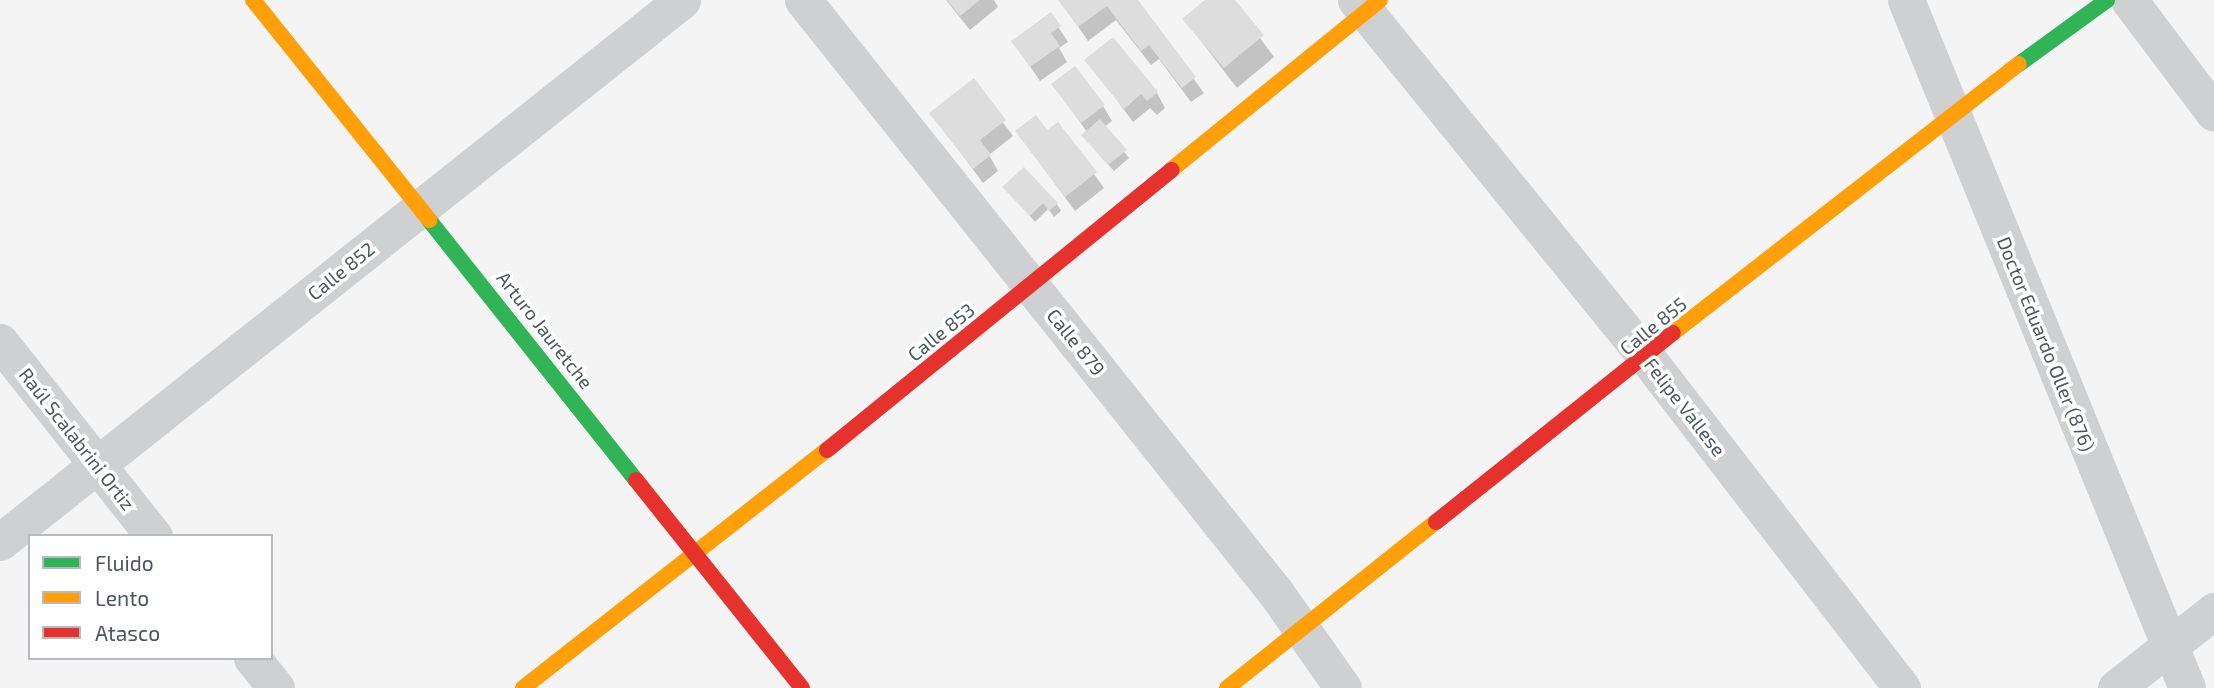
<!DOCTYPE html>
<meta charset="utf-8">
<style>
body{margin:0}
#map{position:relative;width:2214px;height:688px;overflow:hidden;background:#f4f4f4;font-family:"Exo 2",sans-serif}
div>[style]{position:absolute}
.shadow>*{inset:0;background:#0003}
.building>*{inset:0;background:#ddddde}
.street>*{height:37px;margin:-18.5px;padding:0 18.5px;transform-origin:18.5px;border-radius:18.5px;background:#ced0d2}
.fast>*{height:16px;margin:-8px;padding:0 8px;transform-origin:8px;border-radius:8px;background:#30b455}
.slow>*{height:16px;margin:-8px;padding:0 8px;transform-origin:8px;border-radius:8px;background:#ff9f0a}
.jam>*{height:16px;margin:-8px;padding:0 8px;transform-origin:8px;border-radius:8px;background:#e5322d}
span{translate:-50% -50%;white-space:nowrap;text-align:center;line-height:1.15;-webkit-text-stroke:7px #fff;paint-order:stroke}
.street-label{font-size:19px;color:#4a5661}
.legend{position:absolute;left:28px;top:534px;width:245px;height:126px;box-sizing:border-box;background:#fff;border:2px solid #b7bbc0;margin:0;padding:9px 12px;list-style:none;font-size:21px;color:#4a5661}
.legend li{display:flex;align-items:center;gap:14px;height:35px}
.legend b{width:35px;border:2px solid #b7bbc0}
</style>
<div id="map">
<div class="shadow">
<i style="clip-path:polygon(946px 0,994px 0,998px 7px,970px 30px)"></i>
<i style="clip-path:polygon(1060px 0,1136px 0,1204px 93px,1191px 102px,1159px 59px,1151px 65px,1116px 20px,1088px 41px)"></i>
<i style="clip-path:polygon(1205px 0,1232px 0,1274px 57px,1237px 88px,1184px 19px)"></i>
<i style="clip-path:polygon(1050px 14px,1068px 42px,1059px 48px,1067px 62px,1040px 81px,1013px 41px)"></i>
<i style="clip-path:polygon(1087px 60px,1157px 93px,1165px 108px,1157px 115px,1150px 108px,1133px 122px)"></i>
<i style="clip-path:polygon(973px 81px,1013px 136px,989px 155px,998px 171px,983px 183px,931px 113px)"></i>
<i style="clip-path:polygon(1054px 85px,1103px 106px,1112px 121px,1104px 127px,1129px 158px,1114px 171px,1088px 142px,1087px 132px)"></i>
<i style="clip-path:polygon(1058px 124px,1104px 188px,1075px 211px,1017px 132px,1047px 132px)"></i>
<i style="clip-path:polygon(1005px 187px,1057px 204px,1061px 211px,1054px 217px,1048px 209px,1035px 222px)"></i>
</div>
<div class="building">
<i style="clip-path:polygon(947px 0,980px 0,960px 16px)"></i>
<i style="clip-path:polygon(1058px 0,1138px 0,1196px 77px,1182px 88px,1149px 45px,1141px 51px,1107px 6px,1078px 27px)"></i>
<i style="clip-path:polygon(1205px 0,1235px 0,1264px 35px,1224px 68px,1182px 19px)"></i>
<i style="clip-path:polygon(1051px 12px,1061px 26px,1051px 33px,1060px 46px,1030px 67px,1011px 41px)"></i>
<i style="clip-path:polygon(1113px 37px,1158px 92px,1147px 101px,1141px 94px,1124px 109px,1084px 60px)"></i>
<i style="clip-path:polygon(1075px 66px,1105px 105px,1081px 123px,1051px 84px)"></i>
<i style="clip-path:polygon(974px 78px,1006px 120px,980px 140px,991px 155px,973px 169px,929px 113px)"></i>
<i style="clip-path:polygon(1036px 115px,1047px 130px,1058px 122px,1097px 172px,1065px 197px,1015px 131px)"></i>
<i style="clip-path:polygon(1100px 119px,1127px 150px,1108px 165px,1081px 135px)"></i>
<i style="clip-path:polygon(1024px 167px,1058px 203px,1049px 211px,1043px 203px,1030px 216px,1002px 187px)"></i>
</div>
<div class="street">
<i style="left:803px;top:0;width:759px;rotate:51.42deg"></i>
<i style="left:1276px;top:593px;width:116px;rotate:54.8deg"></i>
<i style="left:1356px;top:0;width:461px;rotate:50.9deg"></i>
<i style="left:1647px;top:358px;width:417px;rotate:52.3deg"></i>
<i style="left:1906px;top:0;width:743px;rotate:67.78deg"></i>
<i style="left:2129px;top:0;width:141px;rotate:53deg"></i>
<i style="left:0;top:342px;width:248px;rotate:51.6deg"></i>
<i style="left:0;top:542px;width:871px;rotate:-38.47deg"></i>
<i style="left:252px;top:658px;width:38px;rotate:51deg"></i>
<i style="left:2116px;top:688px;width:125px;rotate:-38.2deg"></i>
</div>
<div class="fast">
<i style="left:2019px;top:64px;width:109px;rotate:-36deg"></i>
<i style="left:429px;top:220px;width:332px;rotate:51.5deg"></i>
</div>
<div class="slow">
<i style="left:253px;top:0;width:282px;rotate:51.3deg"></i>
<i style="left:1171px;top:170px;width:269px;rotate:-39.1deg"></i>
<i style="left:1673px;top:333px;width:438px;rotate:-37.9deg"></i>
<i style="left:523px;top:688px;width:386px;rotate:-38.1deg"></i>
<i style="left:1227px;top:688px;width:267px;rotate:-38.5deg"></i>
</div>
<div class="jam">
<i style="left:827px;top:450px;width:444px;rotate:-39.1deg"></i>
<i style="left:636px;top:480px;width:266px;rotate:51.4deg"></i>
<i style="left:1436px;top:522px;width:303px;rotate:-38.6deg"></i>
</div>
<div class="street-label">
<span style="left:341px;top:271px;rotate:-39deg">Calle 852</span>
<span style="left:1653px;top:326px;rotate:-39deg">Calle 855</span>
<span style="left:545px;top:330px;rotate:52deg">Arturo Jauretche</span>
<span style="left:941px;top:332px;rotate:-39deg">Calle 853</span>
<span style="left:1076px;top:342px;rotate:51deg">Calle 879</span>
<span style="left:2046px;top:344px;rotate:68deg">Doctor Eduardo Oller (876)</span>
<span style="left:1685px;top:407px;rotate:52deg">Felipe Vallese</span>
<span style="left:77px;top:439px;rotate:52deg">Raúl Scalabrini Ortiz</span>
</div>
<ul class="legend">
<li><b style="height:9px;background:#30b455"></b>Fluido</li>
<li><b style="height:9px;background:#ff9f0a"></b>Lento</li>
<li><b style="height:9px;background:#e5322d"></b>Atasco</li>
</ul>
</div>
